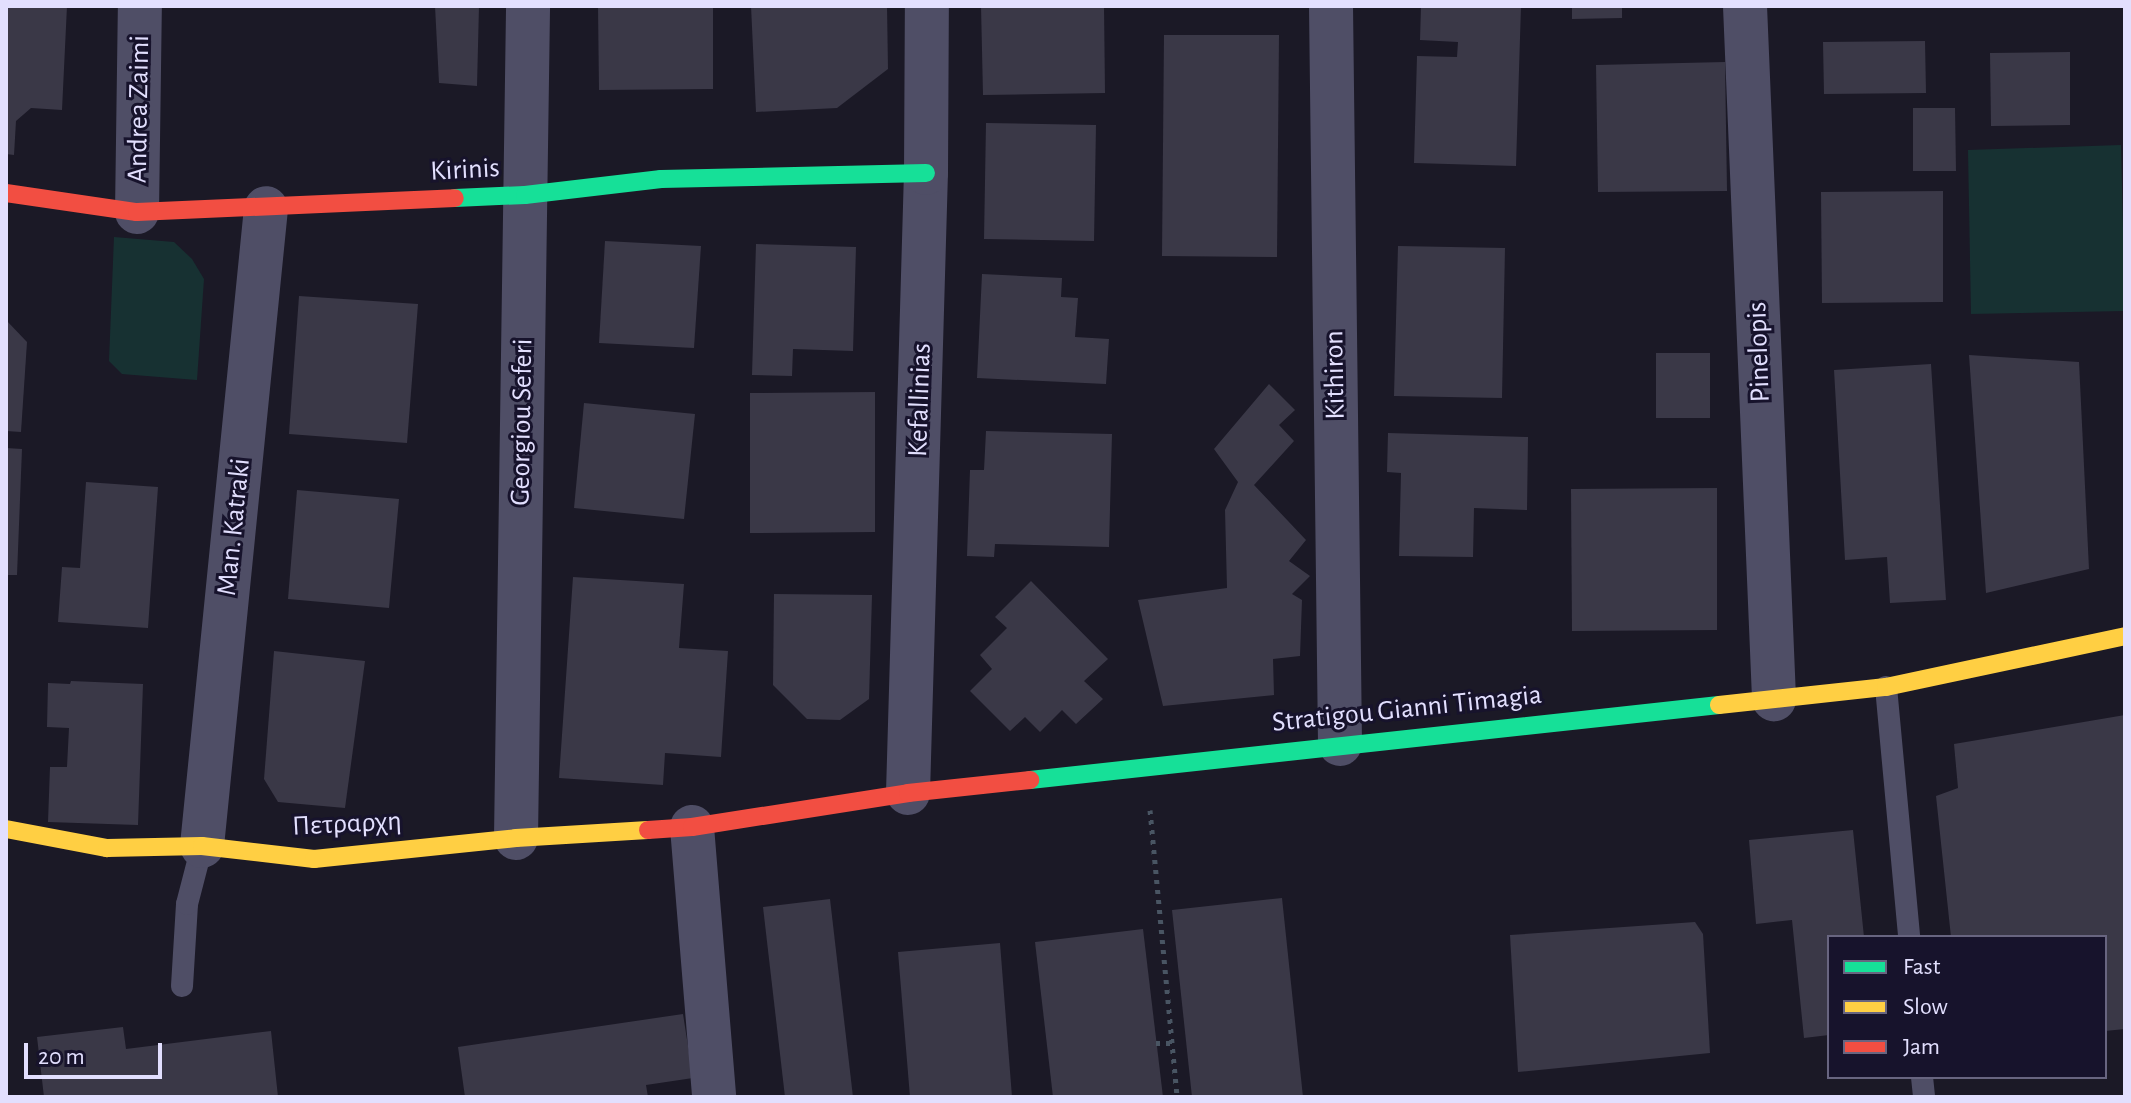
<!DOCTYPE html>
<meta charset="utf-8">
<style>
body{margin:0}
#map{position:relative;width:2131px;height:1103px;overflow:hidden;background:#1b1926;font-family:"Alegreya Sans",sans-serif}
div>[style]{position:absolute}
.green>*{inset:0;background:#173132}
.building>*{inset:0;background:#3a3847}
.path>*{height:5px;margin-top:-2.5px;transform-origin:0;background:repeating-linear-gradient(90deg,#495563 0 4px,transparent 0 10px)}
.lane>*{height:22px;margin:-11px;padding:0 11px;transform-origin:11px;border-radius:11px;background:#4f4e66}
.street>*{height:44px;margin:-22px;padding:0 22px;transform-origin:22px;border-radius:22px;background:#4f4e66}
.fast>*{height:18px;margin:-9px;padding:0 9px;transform-origin:9px;border-radius:9px;background:#16e098}
.slow>*{height:18px;margin:-9px;padding:0 9px;transform-origin:9px;border-radius:9px;background:#ffcf43}
.jam>*{height:18px;margin:-9px;padding:0 9px;transform-origin:9px;border-radius:9px;background:#f24e42}
span{translate:-50% -50%;white-space:nowrap;text-align:center;line-height:1.15;-webkit-text-stroke:6px #17132c;paint-order:stroke}
.street-label{font-size:28px;color:#e2dffe}
.frame{position:absolute;inset:0;border:8px solid #e2dffe;pointer-events:none}
.legend{position:absolute;left:1827px;top:935px;width:280px;height:144px;box-sizing:border-box;background:#17132c;border:2px solid #686580;margin:0;padding:10px 14px;list-style:none;font-size:24px;color:#e2dffe}
.legend li{display:flex;align-items:center;gap:16px;height:40px}
.legend b{width:40px;border:2px solid #686580}
.scale{position:absolute;left:24px;top:1043px;width:138px;height:36px;box-sizing:border-box;border:4px solid #e2dffe;border-top:0;padding-left:10px;font-size:24px;line-height:28px;white-space:nowrap;color:#e2dffe;-webkit-text-stroke:6px #17132c;paint-order:stroke}
</style>
<div id="map">
<div class="green">
<i style="clip-path:polygon(2121px 145px,2125px 311px,1971px 314px,1968px 150px)"></i>
<i style="clip-path:polygon(114px 237px,174px 242px,192px 259px,204px 279px,197px 380px,122px 374px,109px 361px)"></i>
</div>
<div class="building">
<i style="clip-path:polygon(6px 6px,67px 6px,62px 110px,31px 108px,16px 121px,14px 155px,6px 154px)"></i>
<i style="clip-path:polygon(435px 6px,479px 6px,477px 86px,439px 83px)"></i>
<i style="clip-path:polygon(598px 6px,713px 6px,713px 89px,599px 90px)"></i>
<i style="clip-path:polygon(751px 6px,887px 6px,888px 69px,837px 108px,756px 112px)"></i>
<i style="clip-path:polygon(981px 6px,1104px 6px,1105px 93px,983px 95px)"></i>
<i style="clip-path:polygon(1421px 6px,1521px 6px,1516px 166px,1414px 163px,1417px 56px,1457px 57px,1458px 42px,1420px 40px)"></i>
<i style="clip-path:polygon(1572px 6px,1622px 6px,1622px 18px,1572px 19px)"></i>
<i style="clip-path:polygon(1164px 35px,1279px 35px,1277px 257px,1162px 256px)"></i>
<i style="clip-path:polygon(1925px 41px,1926px 93px,1824px 94px,1823px 42px)"></i>
<i style="clip-path:polygon(2070px 52px,2070px 125px,1991px 126px,1990px 53px)"></i>
<i style="clip-path:polygon(1725px 62px,1727px 191px,1598px 192px,1596px 65px)"></i>
<i style="clip-path:polygon(1913px 108px,1955px 108px,1956px 171px,1913px 171px)"></i>
<i style="clip-path:polygon(986px 123px,1096px 125px,1094px 241px,984px 239px)"></i>
<i style="clip-path:polygon(1943px 191px,1943px 302px,1822px 303px,1821px 192px)"></i>
<i style="clip-path:polygon(605px 241px,701px 246px,694px 348px,599px 343px)"></i>
<i style="clip-path:polygon(756px 244px,856px 247px,853px 351px,793px 349px,792px 376px,752px 375px)"></i>
<i style="clip-path:polygon(1398px 246px,1505px 248px,1502px 398px,1394px 396px)"></i>
<i style="clip-path:polygon(982px 274px,1062px 278px,1061px 297px,1078px 298px,1075px 337px,1109px 339px,1106px 384px,977px 378px)"></i>
<i style="clip-path:polygon(299px 296px,418px 304px,407px 443px,289px 434px)"></i>
<i style="clip-path:polygon(6px 320px,27px 342px,21px 432px,6px 431px)"></i>
<i style="clip-path:polygon(1656px 353px,1710px 353px,1710px 418px,1656px 418px)"></i>
<i style="clip-path:polygon(1969px 355px,2079px 362px,2089px 569px,1986px 593px)"></i>
<i style="clip-path:polygon(1931px 364px,1946px 600px,1890px 603px,1887px 557px,1845px 560px,1834px 370px)"></i>
<i style="clip-path:polygon(1269px 384px,1295px 410px,1279px 425px,1294px 441px,1254px 485px,1306px 540px,1289px 561px,1310px 576px,1292px 594px,1302px 600px,1300px 656px,1273px 659px,1274px 695px,1163px 706px,1138px 600px,1227px 588px,1225px 510px,1238px 482px,1214px 449px)"></i>
<i style="clip-path:polygon(875px 392px,875px 532px,750px 533px,750px 393px)"></i>
<i style="clip-path:polygon(584px 403px,695px 414px,684px 519px,574px 508px)"></i>
<i style="clip-path:polygon(986px 431px,1112px 434px,1109px 547px,995px 544px,994px 557px,967px 556px,970px 470px,984px 470px)"></i>
<i style="clip-path:polygon(1388px 433px,1528px 437px,1527px 510px,1474px 508px,1473px 557px,1399px 556px,1401px 473px,1387px 472px)"></i>
<i style="clip-path:polygon(6px 448px,22px 449px,17px 575px,6px 575px)"></i>
<i style="clip-path:polygon(86px 482px,158px 487px,148px 628px,58px 622px,62px 567px,80px 568px)"></i>
<i style="clip-path:polygon(1717px 488px,1717px 630px,1572px 631px,1571px 489px)"></i>
<i style="clip-path:polygon(297px 490px,399px 499px,389px 608px,288px 599px)"></i>
<i style="clip-path:polygon(573px 577px,684px 584px,679px 648px,728px 651px,721px 757px,665px 753px,663px 785px,559px 778px)"></i>
<i style="clip-path:polygon(1031px 581px,1108px 659px,1084px 681px,1103px 699px,1076px 724px,1062px 710px,1040px 732px,1025px 717px,1010px 731px,970px 691px,992px 669px,980px 655px,1007px 628px,995px 617px)"></i>
<i style="clip-path:polygon(774px 594px,872px 595px,869px 699px,840px 720px,807px 719px,773px 685px)"></i>
<i style="clip-path:polygon(274px 651px,365px 661px,345px 808px,278px 802px,264px 779px)"></i>
<i style="clip-path:polygon(71px 681px,143px 684px,138px 825px,48px 822px,50px 767px,67px 767px,69px 728px,47px 727px,48px 683px,70px 684px)"></i>
<i style="clip-path:polygon(2125px 715px,2125px 1029px,2105px 1031px,2105px 937px,1951px 937px,1936px 796px,1958px 788px,1954px 744px)"></i>
<i style="clip-path:polygon(1853px 830px,1864px 937px,1829px 937px,1829px 1035px,1804px 1038px,1792px 920px,1756px 924px,1749px 840px)"></i>
<i style="clip-path:polygon(1282px 898px,1303px 1097px,1192px 1097px,1172px 910px)"></i>
<i style="clip-path:polygon(830px 899px,853px 1097px,785px 1097px,763px 907px)"></i>
<i style="clip-path:polygon(1695px 922px,1703px 934px,1710px 1053px,1518px 1072px,1510px 935px)"></i>
<i style="clip-path:polygon(1143px 929px,1163px 1097px,1053px 1097px,1035px 942px)"></i>
<i style="clip-path:polygon(1000px 943px,1012px 1097px,910px 1097px,898px 952px)"></i>
<i style="clip-path:polygon(683px 1014px,693px 1078px,646px 1085px,648px 1097px,465px 1097px,458px 1047px)"></i>
<i style="clip-path:polygon(123px 1027px,126px 1049px,271px 1031px,278px 1097px,44px 1097px,37px 1037px)"></i>
</div>
<div class="path">
<i style="left:1150px;top:810px;width:288px;rotate:84.6deg"></i>
<i style="left:1156px;top:1043px;width:15px"></i>
</div>
<div class="lane">
<i style="left:1886px;top:687px;width:251px;rotate:84.7deg"></i>
<i style="left:182px;top:986px;width:82px;rotate:-86.5deg"></i>
<i style="left:187px;top:904px;width:60px;rotate:-75.5deg"></i>
<i style="left:1922px;top:1077px;width:20px;rotate:84deg"></i>
</div>
<div class="street">
<i style="left:1331px;top:6px;width:738px;rotate:89.3deg"></i>
<i style="left:1745px;top:6px;width:694px;rotate:87.6deg"></i>
<i style="left:137px;top:212px;width:206px;rotate:-89.2deg"></i>
<i style="left:908px;top:793px;width:620px;rotate:-88.34deg"></i>
<i style="left:926px;top:173px;width:167px;rotate:-89.7deg"></i>
<i style="left:692px;top:827px;width:271px;rotate:85.3deg"></i>
<i style="left:516px;top:838px;width:832px;rotate:-89.17deg"></i>
<i style="left:202px;top:846px;width:641px;rotate:-84.27deg"></i>
</div>
<div class="fast">
<i style="left:455px;top:198px;width:70px;rotate:-2.5deg"></i>
<i style="left:525px;top:195px;width:137px;rotate:-6.7deg"></i>
<i style="left:661px;top:179px;width:265px;rotate:-1.3deg"></i>
<i style="left:1030px;top:780px;width:693px;rotate:-6.21deg"></i>
</div>
<div class="slow">
<i style="left:1719px;top:705px;width:168px;rotate:-6.2deg"></i>
<i style="left:1886px;top:687px;width:244px;rotate:-12deg"></i>
<i style="left:6px;top:829px;width:103px;rotate:10.7deg"></i>
<i style="left:107px;top:848px;width:95px;rotate:-1.2deg"></i>
<i style="left:202px;top:846px;width:113px;rotate:6.6deg"></i>
<i style="left:314px;top:859px;width:203px;rotate:-5.9deg"></i>
<i style="left:516px;top:838px;width:132px;rotate:-3.5deg"></i>
</div>
<div class="jam">
<i style="left:6px;top:193px;width:132px;rotate:8.3deg"></i>
<i style="left:137px;top:212px;width:318px;rotate:-2.5deg"></i>
<i style="left:648px;top:830px;width:44px;rotate:-3.9deg"></i>
<i style="left:692px;top:827px;width:219px;rotate:-8.9deg"></i>
<i style="left:908px;top:793px;width:123px;rotate:-6.1deg"></i>
</div>
<div class="street-label">
<span style="left:139px;top:109px;rotate:-89deg">Andrea Zaimi</span>
<span style="left:465px;top:170px;rotate:-3deg">Kirinis</span>
<span style="left:1759px;top:352px;rotate:-92deg">Pinelopis</span>
<span style="left:1335px;top:375px;rotate:-91deg">Kithiron</span>
<span style="left:920px;top:400px;rotate:-88deg">Kefallinias</span>
<span style="left:522px;top:422px;rotate:-89deg">Georgiou Seferi</span>
<span style="left:234px;top:527px;rotate:-84deg">Man. Katraki</span>
<span style="left:1407px;top:709px;rotate:-6deg">Stratigou Gianni Timagia</span>
<span style="left:347px;top:824px;rotate:-3deg">Πετραρχη</span>
</div>
<div class="frame"></div>
<ul class="legend">
<li><b style="height:10px;background:#16e098"></b>Fast</li>
<li><b style="height:10px;background:#ffcf43"></b>Slow</li>
<li><b style="height:10px;background:#f24e42"></b>Jam</li>
</ul>
<div class="scale">20 m</div>
</div>
